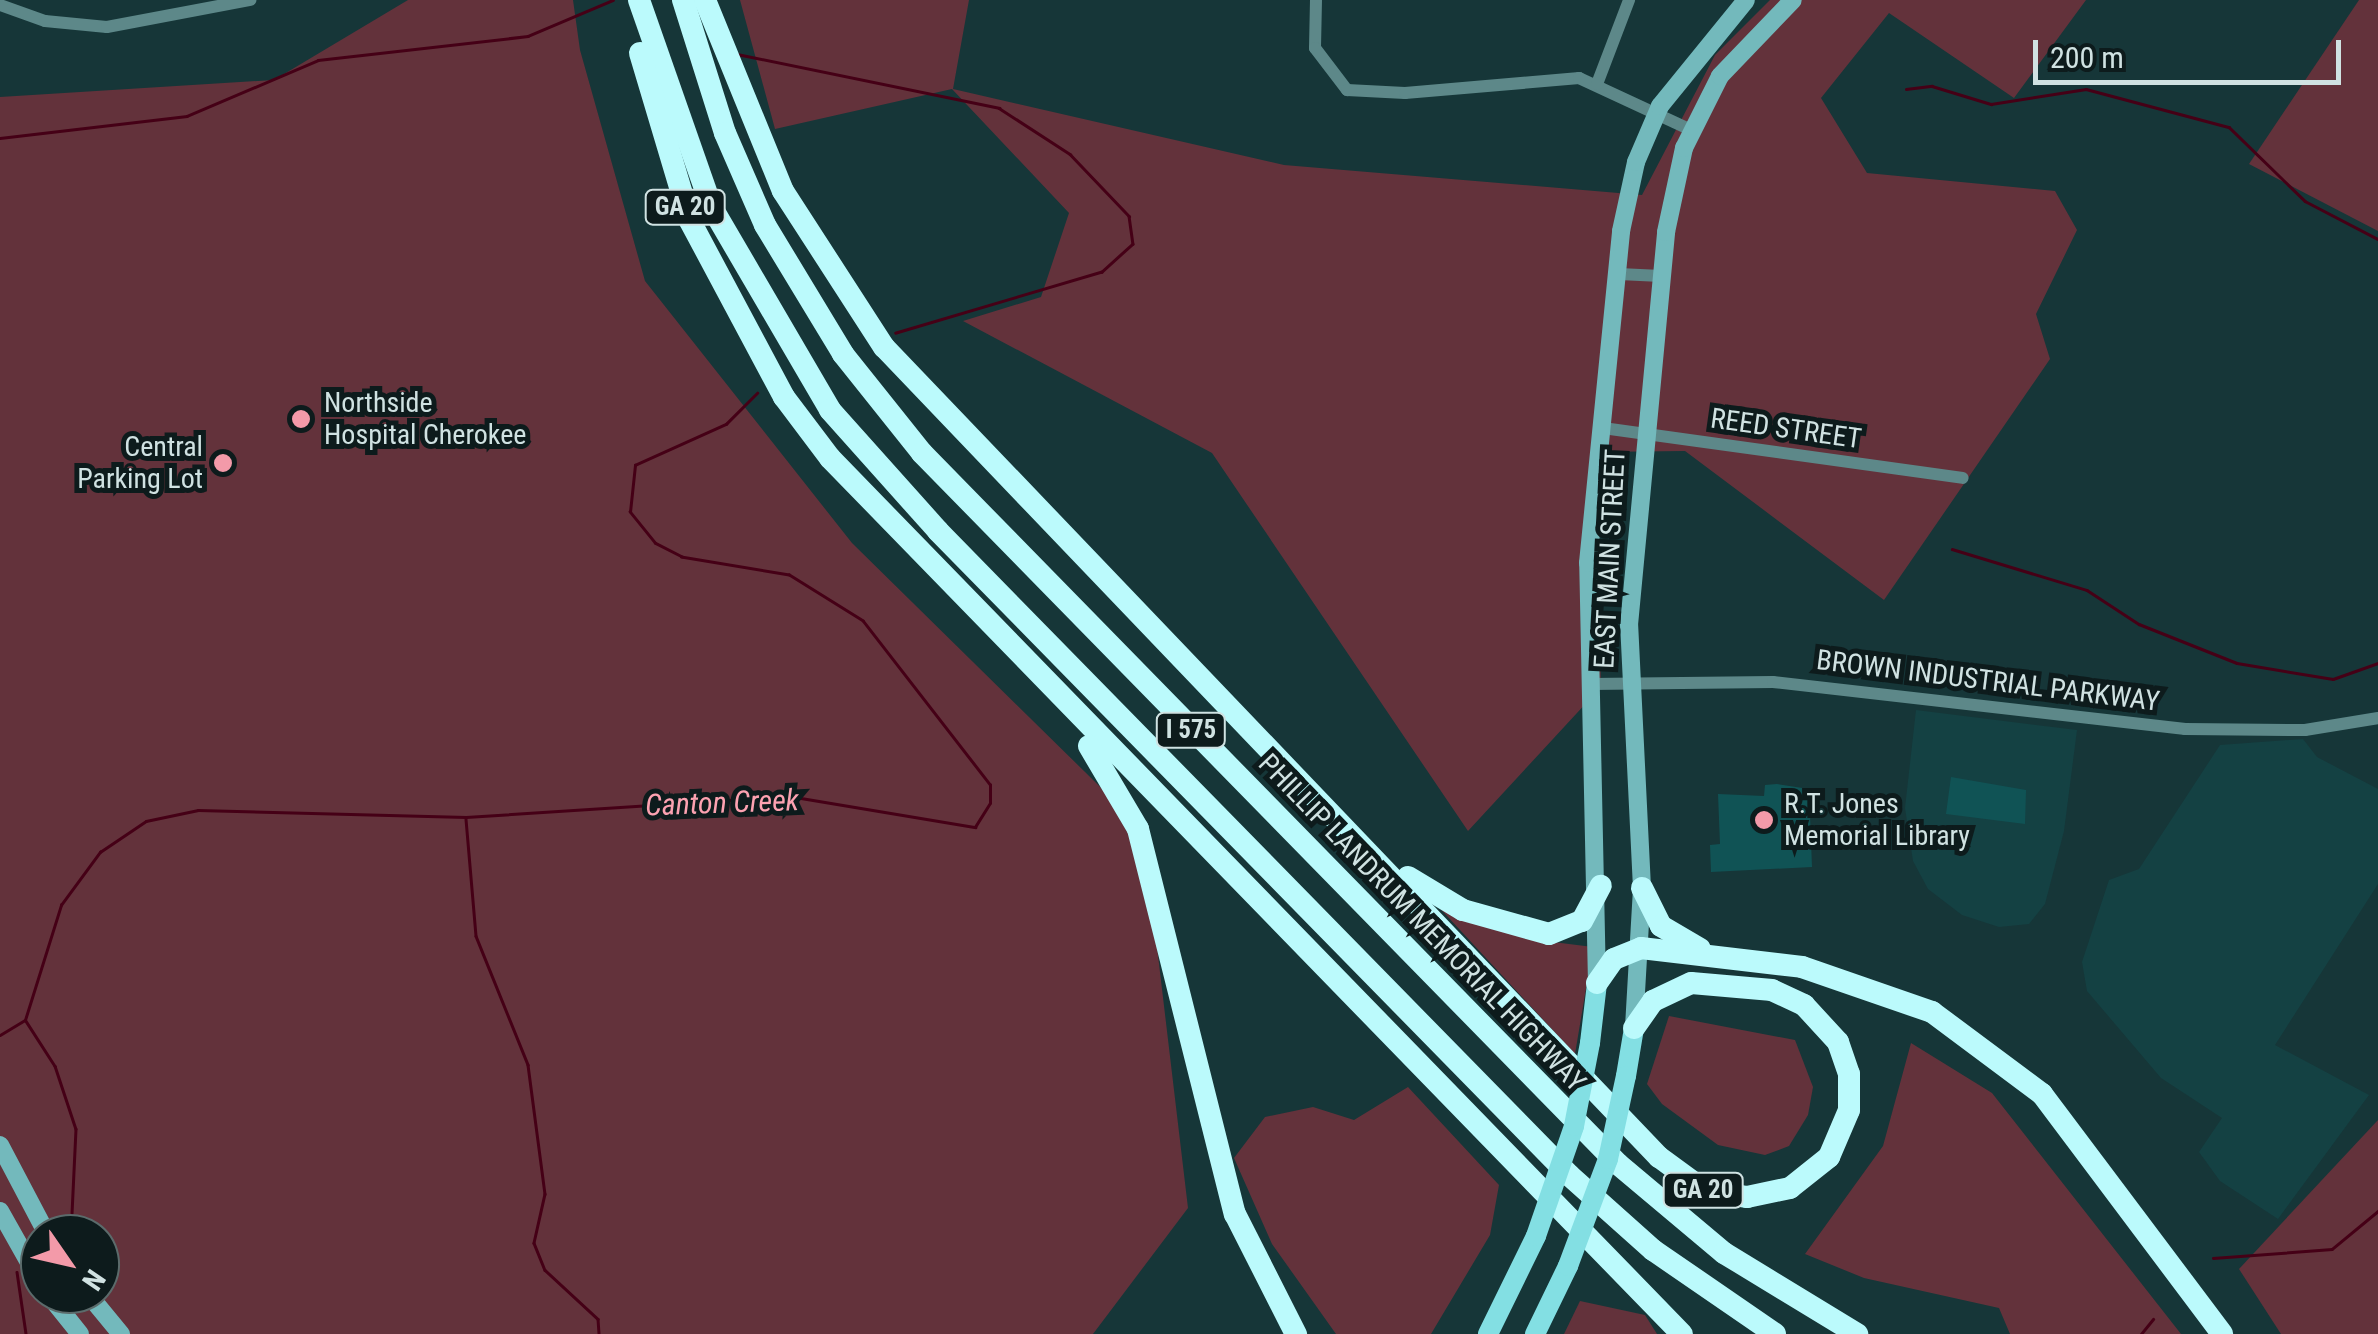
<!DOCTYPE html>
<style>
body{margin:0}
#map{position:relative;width:2378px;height:1334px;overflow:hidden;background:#163638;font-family:"Roboto Condensed",sans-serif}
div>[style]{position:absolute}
.built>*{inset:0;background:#144143}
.green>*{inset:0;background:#63323b}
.stream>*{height:2.5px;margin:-1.25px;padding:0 1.25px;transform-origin:1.25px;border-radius:1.25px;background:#450016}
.building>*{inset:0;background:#105355}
.street>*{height:12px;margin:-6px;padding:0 6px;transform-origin:6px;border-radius:6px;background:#5d8889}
.secondary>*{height:18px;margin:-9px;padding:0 9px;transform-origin:9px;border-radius:9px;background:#73b9bc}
.primary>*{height:20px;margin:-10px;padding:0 10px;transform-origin:10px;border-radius:10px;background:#83dfe3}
.highway>*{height:22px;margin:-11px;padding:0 11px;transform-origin:11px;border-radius:11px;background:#bbfafc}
.primary-bridge>*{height:20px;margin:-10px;padding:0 10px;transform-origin:10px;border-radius:10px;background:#83dfe3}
.dots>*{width:28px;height:28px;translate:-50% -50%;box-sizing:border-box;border:5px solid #0d1b1c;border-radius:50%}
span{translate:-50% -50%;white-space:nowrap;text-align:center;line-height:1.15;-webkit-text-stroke:10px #0d1b1c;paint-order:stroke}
.shield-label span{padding:2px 8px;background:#0d1b1c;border:2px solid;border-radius:8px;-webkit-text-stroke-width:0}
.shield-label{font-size:25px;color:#d0e2e2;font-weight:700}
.poi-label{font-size:28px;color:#d0e2e2}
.left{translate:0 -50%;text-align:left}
.right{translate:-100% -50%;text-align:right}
.street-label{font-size:28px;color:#d0e2e2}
.water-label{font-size:30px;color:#fca2b1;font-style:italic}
.north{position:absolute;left:20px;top:1214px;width:100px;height:100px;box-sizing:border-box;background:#0d1b1c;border:2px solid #5b6b6b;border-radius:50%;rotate:124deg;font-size:28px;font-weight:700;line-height:40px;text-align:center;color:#d0e2e2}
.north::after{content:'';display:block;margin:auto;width:35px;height:45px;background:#f39aa9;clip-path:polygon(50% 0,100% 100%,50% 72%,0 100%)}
.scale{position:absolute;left:2033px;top:40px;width:308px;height:45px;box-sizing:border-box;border:5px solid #d0e2e2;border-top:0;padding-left:12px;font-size:30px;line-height:35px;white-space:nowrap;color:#d0e2e2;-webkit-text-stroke:8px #0d1b1c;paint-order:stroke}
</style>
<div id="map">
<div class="built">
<i style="clip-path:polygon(1916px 710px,2077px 730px,2064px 831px,2045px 904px,2029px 924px,1999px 927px,1962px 915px,1928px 889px,1913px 861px,1905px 808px)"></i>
<i style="clip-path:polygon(2303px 739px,2317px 757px,2378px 789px,2378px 884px,2275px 1045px,2369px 1095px,2278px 1219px,2220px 1181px,2199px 1152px,2222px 1118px,2161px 1078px,2087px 991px,2082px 962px,2109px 880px,2139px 869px,2220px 745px)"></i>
</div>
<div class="green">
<i style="clip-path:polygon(evenodd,408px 0,573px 0,580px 50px,645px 281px,852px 543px,1143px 829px,1188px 1208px,1093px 1334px,0 1334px,0 97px,274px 80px,408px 0,40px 1234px,100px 1234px,100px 1294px,40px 1294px,40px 1234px)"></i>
<i style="clip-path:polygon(740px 0,969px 0,953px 89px,1284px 165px,1642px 195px,1715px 55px,1770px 0,2086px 0,2014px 98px,1889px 13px,1821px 98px,1867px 173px,2055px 191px,2077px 230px,2036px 314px,2050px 359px,1884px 600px,1685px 451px,1595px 452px,1601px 687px,1468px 831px,1212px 453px,963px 321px,1041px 297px,1069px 213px,952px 89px,775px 129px)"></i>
<i style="clip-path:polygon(2359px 0,2378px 0,2378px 231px,2249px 164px)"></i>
<i style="clip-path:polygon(1435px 903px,1545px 941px,1593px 947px,1575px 1054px)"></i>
<i style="clip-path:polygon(1669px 1016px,1795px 1040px,1813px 1087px,1808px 1115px,1789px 1146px,1765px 1155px,1718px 1145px,1662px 1104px,1647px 1084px)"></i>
<i style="clip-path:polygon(1911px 1043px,1992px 1093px,2181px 1334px,2010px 1334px,1999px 1308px,1864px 1278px,1805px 1254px,1883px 1146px)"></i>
<i style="clip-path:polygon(1408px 1087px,1499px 1185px,1490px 1235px,1431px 1334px,1336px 1334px,1272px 1244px,1234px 1158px,1265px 1117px,1313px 1107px,1354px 1120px)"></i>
<i style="clip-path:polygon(2378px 1120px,2378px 1334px,2281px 1334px,2239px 1269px)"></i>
<i style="clip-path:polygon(1580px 1301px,1645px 1315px,1657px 1334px,1564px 1334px)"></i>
</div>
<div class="stream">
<i style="left:737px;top:54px;width:268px;rotate:11.6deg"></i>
<i style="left:999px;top:108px;width:85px;rotate:32.9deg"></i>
<i style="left:1070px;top:154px;width:86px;rotate:46.4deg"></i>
<i style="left:1129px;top:216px;width:28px;rotate:82deg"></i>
<i style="left:1133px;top:244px;width:42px;rotate:137.9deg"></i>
<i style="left:1102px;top:272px;width:215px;rotate:163.5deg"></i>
<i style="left:1906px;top:89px;width:26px;rotate:-7deg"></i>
<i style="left:1932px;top:86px;width:62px;rotate:17deg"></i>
<i style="left:1991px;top:104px;width:96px;rotate:-9deg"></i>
<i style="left:2086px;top:89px;width:148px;rotate:14.9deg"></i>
<i style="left:2229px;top:127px;width:106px;rotate:44.2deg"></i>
<i style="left:2305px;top:201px;width:82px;rotate:27.5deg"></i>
<i style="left:0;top:138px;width:188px;rotate:-6.7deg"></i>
<i style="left:187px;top:116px;width:142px;rotate:-23.1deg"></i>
<i style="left:318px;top:60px;width:211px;rotate:-6.5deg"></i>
<i style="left:528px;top:36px;width:92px;rotate:-23deg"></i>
<i style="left:1952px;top:549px;width:141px;rotate:16.9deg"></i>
<i style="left:2087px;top:590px;width:62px;rotate:33.2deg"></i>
<i style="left:2139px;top:624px;width:105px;rotate:21.7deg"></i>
<i style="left:2237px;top:663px;width:97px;rotate:9.5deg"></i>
<i style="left:2333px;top:679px;width:48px;rotate:-19.6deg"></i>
<i style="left:466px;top:819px;width:117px;rotate:85.1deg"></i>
<i style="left:476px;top:936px;width:139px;rotate:68deg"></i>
<i style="left:528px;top:1065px;width:130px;rotate:82.5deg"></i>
<i style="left:545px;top:1194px;width:50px;rotate:102.7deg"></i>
<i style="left:534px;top:1243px;width:29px;rotate:68deg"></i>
<i style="left:545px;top:1270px;width:72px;rotate:42.8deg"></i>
<i style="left:598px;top:1319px;width:14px;rotate:86deg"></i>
<i style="left:26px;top:1021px;width:54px;rotate:57.2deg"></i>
<i style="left:55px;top:1066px;width:66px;rotate:71.6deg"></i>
<i style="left:76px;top:1129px;width:84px;rotate:92.7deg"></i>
<i style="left:0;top:1035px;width:29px;rotate:-31deg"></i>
<i style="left:25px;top:1020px;width:121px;rotate:-72.6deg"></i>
<i style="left:61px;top:905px;width:66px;rotate:-53.7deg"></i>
<i style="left:100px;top:852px;width:55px;rotate:-34deg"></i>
<i style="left:146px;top:821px;width:53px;rotate:-11.9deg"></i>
<i style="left:198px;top:810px;width:268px;rotate:1.5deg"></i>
<i style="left:466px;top:817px;width:324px;rotate:-3.7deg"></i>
<i style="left:789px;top:796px;width:189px;rotate:9.5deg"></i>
<i style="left:975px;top:827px;width:28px;rotate:-58deg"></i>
<i style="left:990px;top:803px;width:18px;rotate:-90deg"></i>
<i style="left:990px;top:785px;width:207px;rotate:-127.8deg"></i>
<i style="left:863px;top:621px;width:87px;rotate:-148.1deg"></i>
<i style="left:789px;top:575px;width:109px;rotate:-170.5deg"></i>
<i style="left:682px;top:557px;width:30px;rotate:-153deg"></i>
<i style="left:655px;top:543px;width:40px;rotate:-129deg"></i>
<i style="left:630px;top:512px;width:47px;rotate:-83.9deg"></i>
<i style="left:635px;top:465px;width:100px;rotate:-24.3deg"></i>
<i style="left:726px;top:424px;width:44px;rotate:-45deg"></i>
<i style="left:2213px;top:1258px;width:119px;rotate:-4.3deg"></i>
<i style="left:2332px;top:1249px;width:60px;rotate:-39.6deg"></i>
<i style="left:17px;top:1272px;width:63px;rotate:81.7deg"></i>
<i style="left:2141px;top:1334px;width:19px;rotate:-51deg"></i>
</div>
<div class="building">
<i style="clip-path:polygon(1951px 777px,2026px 790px,2025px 824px,1946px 814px)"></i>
<i style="clip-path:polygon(1777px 784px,1809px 789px,1812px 867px,1711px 872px,1710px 845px,1720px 844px,1718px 794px,1764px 796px,1765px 785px)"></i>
</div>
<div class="street">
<i style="left:1316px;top:0;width:48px;rotate:91.2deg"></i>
<i style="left:1315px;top:48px;width:53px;rotate:52.7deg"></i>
<i style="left:1347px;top:90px;width:58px;rotate:3deg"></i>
<i style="left:1405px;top:93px;width:175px;rotate:-4.9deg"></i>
<i style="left:1579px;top:78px;width:123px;rotate:24.9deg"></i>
<i style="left:0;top:5px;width:48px;rotate:19.6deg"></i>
<i style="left:45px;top:21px;width:62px;rotate:5.5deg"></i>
<i style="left:107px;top:27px;width:146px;rotate:-10.7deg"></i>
<i style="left:1597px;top:84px;width:90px;rotate:-69.1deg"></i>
<i style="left:1619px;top:274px;width:42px;rotate:2.7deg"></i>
<i style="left:1603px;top:428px;width:363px;rotate:7.9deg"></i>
<i style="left:1591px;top:684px;width:182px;rotate:-0.6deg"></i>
<i style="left:1773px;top:682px;width:415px;rotate:6.5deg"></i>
<i style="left:2185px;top:729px;width:120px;rotate:0.5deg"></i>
<i style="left:2305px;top:730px;width:74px;rotate:-9.3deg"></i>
</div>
<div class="secondary">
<i style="left:1597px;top:983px;width:420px;rotate:-91.2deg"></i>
<i style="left:1588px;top:563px;width:334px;rotate:-84.3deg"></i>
<i style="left:1621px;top:231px;width:71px;rotate:-77.7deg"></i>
<i style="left:1636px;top:162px;width:61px;rotate:-66.8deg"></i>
<i style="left:1660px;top:106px;width:136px;rotate:-50.9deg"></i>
<i style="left:1634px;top:1027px;width:139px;rotate:-86.7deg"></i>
<i style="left:1642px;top:888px;width:263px;rotate:-92.8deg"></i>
<i style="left:1629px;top:625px;width:395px;rotate:-84.6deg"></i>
<i style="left:1666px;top:232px;width:86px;rotate:-77.9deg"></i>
<i style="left:1684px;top:148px;width:80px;rotate:-63.4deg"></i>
<i style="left:1720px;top:76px;width:105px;rotate:-46.2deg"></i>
<i style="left:0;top:1145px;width:101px;rotate:62.2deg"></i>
<i style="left:0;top:1211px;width:81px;rotate:60.6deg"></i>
<i style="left:48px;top:1294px;width:51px;rotate:51.3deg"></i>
<i style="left:88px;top:1294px;width:52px;rotate:50.5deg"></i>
</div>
<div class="primary">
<i style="left:1590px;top:1043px;width:60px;rotate:-83.3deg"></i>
<i style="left:1626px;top:1076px;width:49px;rotate:-80.5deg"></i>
<i style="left:1488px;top:1334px;width:109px;rotate:-63.9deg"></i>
<i style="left:1535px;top:1334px;width:76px;rotate:-64.1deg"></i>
</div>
<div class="highway">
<i style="left:639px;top:0;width:218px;rotate:70.7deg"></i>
<i style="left:711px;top:206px;width:236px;rotate:59.7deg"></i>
<i style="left:830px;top:410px;width:162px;rotate:48.2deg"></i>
<i style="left:938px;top:531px;width:902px;rotate:45.58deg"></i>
<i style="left:1569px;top:1175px;width:113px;rotate:41.8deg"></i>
<i style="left:1653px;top:1250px;width:148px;rotate:34.5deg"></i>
<i style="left:683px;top:0;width:139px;rotate:72.5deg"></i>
<i style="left:725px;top:133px;width:100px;rotate:66.5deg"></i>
<i style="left:765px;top:225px;width:151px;rotate:58.8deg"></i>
<i style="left:843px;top:354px;width:127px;rotate:51.4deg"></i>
<i style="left:922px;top:453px;width:995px;rotate:45.61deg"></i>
<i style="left:1618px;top:1164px;width:138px;rotate:40deg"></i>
<i style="left:1724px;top:1253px;width:156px;rotate:31.3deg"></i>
<i style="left:705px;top:0;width:206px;rotate:67.8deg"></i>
<i style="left:783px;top:191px;width:186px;rotate:57.1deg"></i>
<i style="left:884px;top:347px;width:1121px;rotate:46.27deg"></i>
<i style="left:1659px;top:1157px;width:56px;rotate:36.3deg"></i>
<i style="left:1704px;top:1190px;width:44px;rotate:9.2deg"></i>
<i style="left:1747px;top:1197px;width:44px;rotate:-11.8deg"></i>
<i style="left:1790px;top:1188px;width:50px;rotate:-38.5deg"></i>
<i style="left:1829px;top:1157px;width:51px;rotate:-66.9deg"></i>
<i style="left:1849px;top:1110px;width:36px;rotate:-90deg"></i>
<i style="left:1849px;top:1074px;width:34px;rotate:-109deg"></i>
<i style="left:1838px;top:1042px;width:50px;rotate:-132.6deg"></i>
<i style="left:1804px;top:1005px;width:35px;rotate:-155deg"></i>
<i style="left:1772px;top:990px;width:81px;rotate:-175.1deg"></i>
<i style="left:1691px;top:983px;width:42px;rotate:154.7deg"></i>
<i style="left:1653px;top:1001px;width:33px;rotate:125deg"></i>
<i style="left:640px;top:53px;width:175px;rotate:73.4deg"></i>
<i style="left:690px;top:221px;width:200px;rotate:61.9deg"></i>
<i style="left:784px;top:397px;width:76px;rotate:53deg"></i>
<i style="left:830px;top:458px;width:1222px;rotate:45.8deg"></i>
<i style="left:1089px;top:746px;width:96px;rotate:59.4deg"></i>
<i style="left:1138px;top:829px;width:397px;rotate:75.9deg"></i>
<i style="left:1235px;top:1214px;width:135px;rotate:63.1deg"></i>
<i style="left:1408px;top:877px;width:64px;rotate:31deg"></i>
<i style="left:1463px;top:910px;width:89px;rotate:15.6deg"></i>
<i style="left:1549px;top:934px;width:35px;rotate:-22deg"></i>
<i style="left:1582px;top:921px;width:40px;rotate:-62deg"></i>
<i style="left:1642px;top:888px;width:42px;rotate:63.4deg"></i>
<i style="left:1661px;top:926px;width:45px;rotate:30.5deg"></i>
<i style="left:1597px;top:983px;width:29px;rotate:-55deg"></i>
<i style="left:1614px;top:959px;width:29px;rotate:-22deg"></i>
<i style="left:1641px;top:948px;width:162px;rotate:6.7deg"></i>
<i style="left:1802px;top:967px;width:138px;rotate:19.1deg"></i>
<i style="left:1932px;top:1012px;width:137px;rotate:36.7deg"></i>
<i style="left:2042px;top:1094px;width:300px;rotate:53.1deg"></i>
</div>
<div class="primary-bridge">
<i style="left:1536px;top:1236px;width:116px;rotate:-70.9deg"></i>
<i style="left:1574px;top:1126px;width:85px;rotate:-79.1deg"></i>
<i style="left:1568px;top:1266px;width:114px;rotate:-69.5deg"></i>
<i style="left:1608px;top:1159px;width:85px;rotate:-77.8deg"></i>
</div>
<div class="dots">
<i style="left:301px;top:419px;background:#f39aa9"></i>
<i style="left:223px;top:463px;background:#f39aa9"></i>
<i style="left:1764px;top:820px;background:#f39aa9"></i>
</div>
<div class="shield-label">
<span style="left:685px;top:207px">GA 20</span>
<span style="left:1191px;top:730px">I 575</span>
<span style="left:1703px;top:1190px">GA 20</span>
</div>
<div class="poi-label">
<span class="left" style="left:324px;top:419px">Northside<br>Hospital Cherokee</span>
<span class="right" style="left:203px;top:463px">Central<br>Parking Lot</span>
<span class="left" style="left:1784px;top:820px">R.T. Jones<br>Memorial Library</span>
</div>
<div class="street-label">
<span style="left:1786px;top:429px;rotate:8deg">REED STREET</span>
<span style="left:1610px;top:559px;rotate:-87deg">EAST MAIN STREET</span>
<span style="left:1988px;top:681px;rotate:7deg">BROWN INDUSTRIAL PARKWAY</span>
<span style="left:1422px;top:923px;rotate:46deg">PHILLIP LANDRUM MEMORIAL HIGHWAY</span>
</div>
<div class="water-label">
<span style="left:722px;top:803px;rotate:-2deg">Canton Creek</span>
</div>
<div class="north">N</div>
<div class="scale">200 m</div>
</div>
